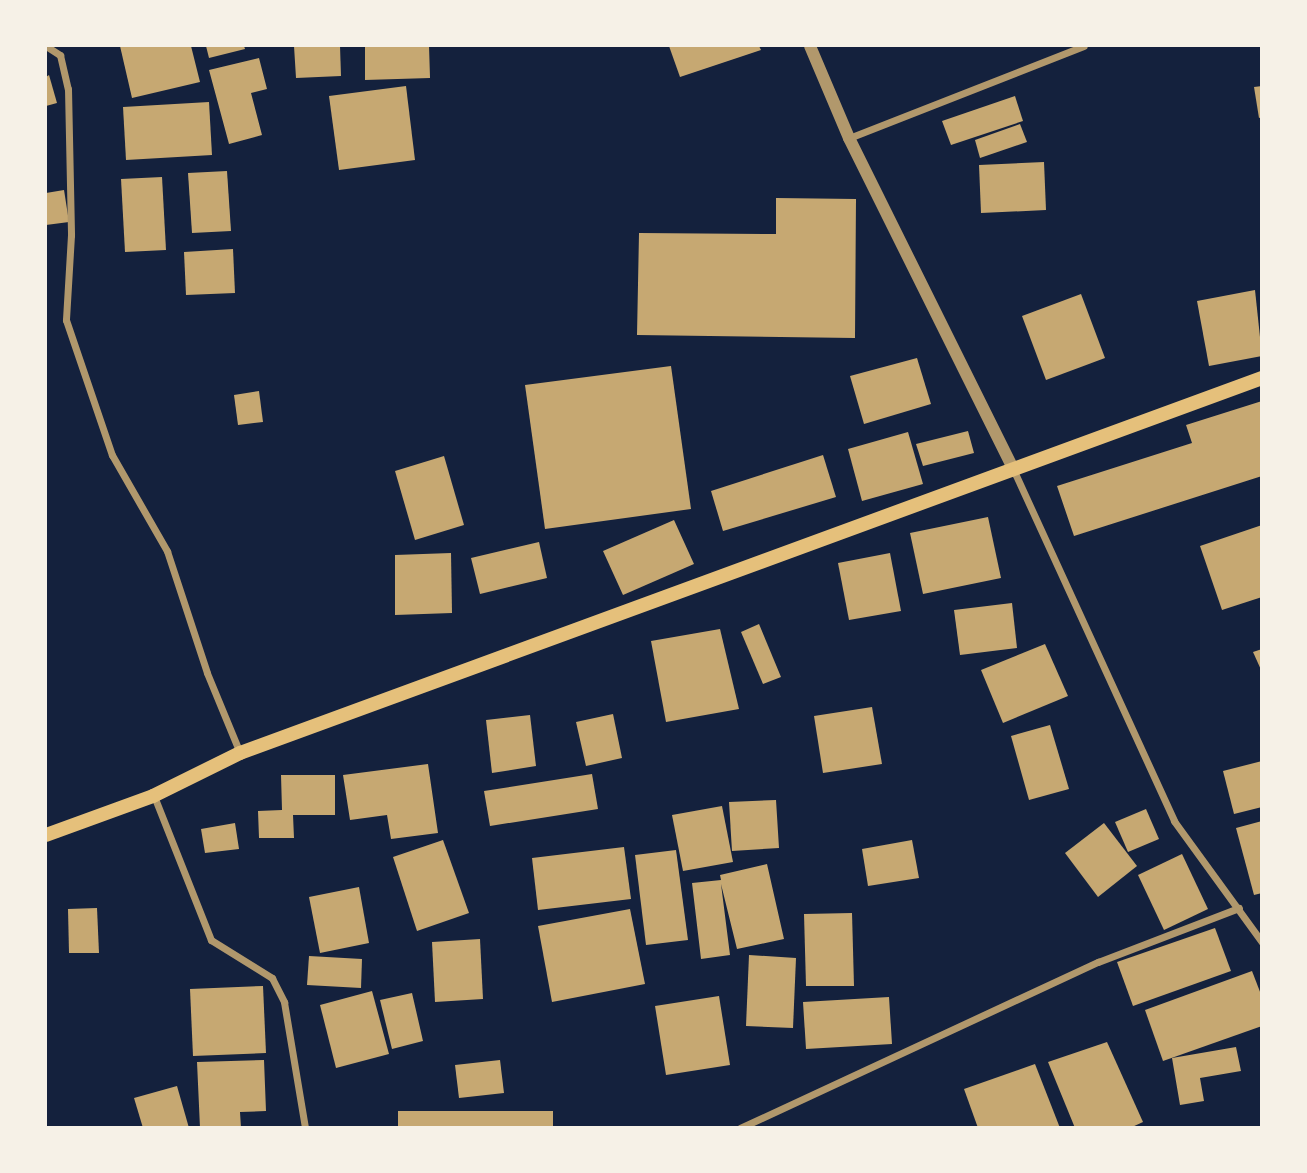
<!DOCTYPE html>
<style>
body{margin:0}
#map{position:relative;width:1307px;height:1173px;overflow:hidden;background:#14213d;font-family:Karla,sans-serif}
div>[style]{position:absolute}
.building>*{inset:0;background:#c6a872}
.minor>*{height:7px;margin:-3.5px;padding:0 3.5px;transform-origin:3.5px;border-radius:3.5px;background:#b1986c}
.tertiary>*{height:12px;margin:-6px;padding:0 6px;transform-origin:6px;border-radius:6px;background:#b1986c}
.secondary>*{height:14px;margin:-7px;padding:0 7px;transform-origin:7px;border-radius:7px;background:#e5c07b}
span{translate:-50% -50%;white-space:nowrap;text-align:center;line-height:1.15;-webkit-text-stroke:7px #f6f1e7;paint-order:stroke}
.frame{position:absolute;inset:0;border:47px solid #f6f1e7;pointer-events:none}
</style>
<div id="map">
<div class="building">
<i style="clip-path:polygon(120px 46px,191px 46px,200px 82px,132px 98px)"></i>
<i style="clip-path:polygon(206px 46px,244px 46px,245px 49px,209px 58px)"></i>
<i style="clip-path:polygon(294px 46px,340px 46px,341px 76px,296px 78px)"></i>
<i style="clip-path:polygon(365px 46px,429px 46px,430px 78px,365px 80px)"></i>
<i style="clip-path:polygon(669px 46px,759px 46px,761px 50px,680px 77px)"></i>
<i style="clip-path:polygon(259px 58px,267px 89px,251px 93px,262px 135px,229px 144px,209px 70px)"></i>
<i style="clip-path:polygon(49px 75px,57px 103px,46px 106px,46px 77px)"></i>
<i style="clip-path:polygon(406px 86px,415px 160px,339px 170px,329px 96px)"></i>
<i style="clip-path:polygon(1262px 86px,1262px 117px,1259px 118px,1254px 87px)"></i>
<i style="clip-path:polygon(1015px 96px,1023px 121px,951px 145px,942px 121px)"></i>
<i style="clip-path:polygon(209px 102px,212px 155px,126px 160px,123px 107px)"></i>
<i style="clip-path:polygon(1020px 124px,1027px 142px,980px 158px,975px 140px)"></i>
<i style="clip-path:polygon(1044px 162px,1046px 210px,981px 213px,979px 165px)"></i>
<i style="clip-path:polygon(227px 171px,231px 231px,192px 233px,188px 173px)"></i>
<i style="clip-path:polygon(162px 177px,166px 250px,125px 252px,121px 179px)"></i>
<i style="clip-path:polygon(64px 190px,69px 222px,46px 225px,46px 193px)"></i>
<i style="clip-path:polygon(776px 198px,856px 199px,855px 338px,637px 335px,639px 233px,776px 234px)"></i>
<i style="clip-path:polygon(233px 249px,235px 293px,186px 295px,184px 252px)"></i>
<i style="clip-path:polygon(1255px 290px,1262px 356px,1209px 366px,1197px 301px)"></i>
<i style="clip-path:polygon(1081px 294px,1105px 358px,1046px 380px,1022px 316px)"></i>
<i style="clip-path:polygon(917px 358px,931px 404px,864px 424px,850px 376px)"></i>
<i style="clip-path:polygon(671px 366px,691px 509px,545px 529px,525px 385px)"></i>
<i style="clip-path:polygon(259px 391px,263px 422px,238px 425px,234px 395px)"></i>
<i style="clip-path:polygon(1262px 401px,1262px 476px,1074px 536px,1057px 486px,1192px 443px,1186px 425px)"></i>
<i style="clip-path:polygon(968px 431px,974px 453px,923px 466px,916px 444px)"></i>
<i style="clip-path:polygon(908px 432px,923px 484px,862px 501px,848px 449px)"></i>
<i style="clip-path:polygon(823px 455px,836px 497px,723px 531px,711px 491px)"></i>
<i style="clip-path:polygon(444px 456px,464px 525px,415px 540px,395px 471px)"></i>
<i style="clip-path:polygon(988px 517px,1001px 578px,923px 594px,910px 533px)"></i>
<i style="clip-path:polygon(674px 520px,694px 564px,623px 595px,603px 551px)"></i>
<i style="clip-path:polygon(1262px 525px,1262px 597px,1222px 610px,1200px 546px)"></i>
<i style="clip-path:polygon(539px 542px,547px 578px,480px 594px,471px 558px)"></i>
<i style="clip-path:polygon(451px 553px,452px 613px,395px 615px,395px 555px)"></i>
<i style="clip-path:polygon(890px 553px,901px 611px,849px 620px,838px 563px)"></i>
<i style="clip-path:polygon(1012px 603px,1017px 648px,960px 655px,954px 610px)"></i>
<i style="clip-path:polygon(759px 624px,781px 677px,763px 684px,741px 632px)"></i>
<i style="clip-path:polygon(720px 629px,739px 709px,666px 722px,651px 641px)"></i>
<i style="clip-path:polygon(1045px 644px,1068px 696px,1003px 723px,981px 670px)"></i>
<i style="clip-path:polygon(1262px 649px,1262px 672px,1253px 652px)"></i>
<i style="clip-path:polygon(872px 707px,882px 764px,823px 773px,814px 716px)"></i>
<i style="clip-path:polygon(613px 714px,622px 758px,586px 766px,576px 722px)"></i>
<i style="clip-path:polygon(530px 715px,536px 766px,492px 773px,486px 720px)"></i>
<i style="clip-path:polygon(1050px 725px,1069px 789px,1029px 800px,1011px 736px)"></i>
<i style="clip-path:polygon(1262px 761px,1262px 807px,1234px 814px,1223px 771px)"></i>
<i style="clip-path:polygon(428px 764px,438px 833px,391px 839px,387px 815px,350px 820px,343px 775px)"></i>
<i style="clip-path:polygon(592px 774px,598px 809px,490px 826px,484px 791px)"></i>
<i style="clip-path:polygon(281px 775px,335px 775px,335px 815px,293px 815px,294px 838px,259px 838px,258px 811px,282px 810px)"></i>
<i style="clip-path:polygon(776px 800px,779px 848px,732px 851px,729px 802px)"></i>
<i style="clip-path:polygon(722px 806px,733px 862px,683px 871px,672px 815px)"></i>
<i style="clip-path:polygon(1146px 809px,1159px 839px,1128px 852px,1115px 822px)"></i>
<i style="clip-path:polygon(1262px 821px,1262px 893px,1254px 895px,1236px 828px)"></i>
<i style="clip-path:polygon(235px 823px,239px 849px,205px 853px,201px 829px)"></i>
<i style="clip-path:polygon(1104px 823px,1137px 866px,1098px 897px,1065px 853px)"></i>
<i style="clip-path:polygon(443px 840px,469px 913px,417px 931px,393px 857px)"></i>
<i style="clip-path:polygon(912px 840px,919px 878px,868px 886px,862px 849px)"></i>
<i style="clip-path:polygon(624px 847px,631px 899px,538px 910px,532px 858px)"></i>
<i style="clip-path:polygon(676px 850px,688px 940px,646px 945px,635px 855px)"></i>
<i style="clip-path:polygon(1182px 854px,1208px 909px,1164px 930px,1138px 875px)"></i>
<i style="clip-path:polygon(767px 864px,784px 939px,737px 949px,721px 884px,730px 955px,701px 959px,692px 883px,721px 880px,720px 875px)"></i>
<i style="clip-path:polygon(359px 887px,369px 943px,320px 953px,309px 897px)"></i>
<i style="clip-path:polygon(97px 908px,99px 953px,69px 953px,68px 909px)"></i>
<i style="clip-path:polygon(630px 909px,645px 984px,552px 1002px,538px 926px)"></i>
<i style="clip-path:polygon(852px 913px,854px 986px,806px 986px,804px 914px)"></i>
<i style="clip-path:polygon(1215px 928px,1231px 971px,1133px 1006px,1117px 962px)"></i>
<i style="clip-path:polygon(480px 939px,483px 999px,435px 1002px,432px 942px)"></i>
<i style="clip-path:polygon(749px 955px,796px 958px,793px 1028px,746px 1026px)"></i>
<i style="clip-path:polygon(309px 956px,362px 959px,361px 988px,307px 985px)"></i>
<i style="clip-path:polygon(1252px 971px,1262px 997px,1262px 1026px,1163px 1061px,1145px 1010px)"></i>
<i style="clip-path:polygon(263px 986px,266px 1053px,193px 1056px,190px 989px)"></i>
<i style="clip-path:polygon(372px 991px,389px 1054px,336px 1068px,320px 1005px)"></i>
<i style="clip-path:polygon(412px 993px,423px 1041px,392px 1049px,380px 1000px)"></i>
<i style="clip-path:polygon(719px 996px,730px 1065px,666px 1075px,655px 1006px)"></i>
<i style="clip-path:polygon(889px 997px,892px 1044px,806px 1049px,803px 1002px)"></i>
<i style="clip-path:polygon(1107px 1042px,1143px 1122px,1130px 1128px,1075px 1128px,1048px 1062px)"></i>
<i style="clip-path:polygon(1236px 1047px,1241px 1071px,1200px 1078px,1204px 1101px,1180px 1105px,1172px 1058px)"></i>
<i style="clip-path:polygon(264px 1060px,266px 1111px,240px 1112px,241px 1128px,200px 1128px,197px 1062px)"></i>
<i style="clip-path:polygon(500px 1060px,504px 1093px,459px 1098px,455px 1065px)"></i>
<i style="clip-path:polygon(1035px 1064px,1060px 1128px,978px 1128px,964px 1089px)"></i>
<i style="clip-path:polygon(177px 1086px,189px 1128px,143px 1128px,134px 1098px)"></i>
<i style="clip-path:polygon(398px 1111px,553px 1111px,553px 1128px,398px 1128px)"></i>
</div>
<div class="minor">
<i style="left:46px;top:46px;width:17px;rotate:33deg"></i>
<i style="left:60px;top:55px;width:35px;rotate:77deg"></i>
<i style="left:68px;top:89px;width:146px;rotate:88.8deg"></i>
<i style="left:71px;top:235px;width:85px;rotate:93.4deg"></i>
<i style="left:66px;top:320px;width:143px;rotate:71.2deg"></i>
<i style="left:112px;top:455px;width:111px;rotate:60.2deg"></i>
<i style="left:167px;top:551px;width:128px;rotate:71.8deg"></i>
<i style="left:207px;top:673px;width:87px;rotate:67.6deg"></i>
<i style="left:849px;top:138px;width:252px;rotate:-21.4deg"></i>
<i style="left:1014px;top:471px;width:385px;rotate:65.4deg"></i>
<i style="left:1174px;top:821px;width:150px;rotate:54deg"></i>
<i style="left:154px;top:796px;width:155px;rotate:68.4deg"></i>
<i style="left:211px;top:940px;width:72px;rotate:31.9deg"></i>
<i style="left:272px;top:978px;width:27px;rotate:63deg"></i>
<i style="left:284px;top:1002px;width:128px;rotate:80.5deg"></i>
<i style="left:740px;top:1128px;width:395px;rotate:-24.9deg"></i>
<i style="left:1098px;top:962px;width:151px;rotate:-21deg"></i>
</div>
<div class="tertiary">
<i style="left:810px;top:46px;width:100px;rotate:67deg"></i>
<i style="left:849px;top:138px;width:372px;rotate:63.6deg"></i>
</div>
<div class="secondary">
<i style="left:46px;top:835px;width:114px;rotate:-20deg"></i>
<i style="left:153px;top:796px;width:97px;rotate:-26.3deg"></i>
<i style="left:240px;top:753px;width:1089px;rotate:-20.15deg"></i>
</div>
<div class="frame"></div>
</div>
